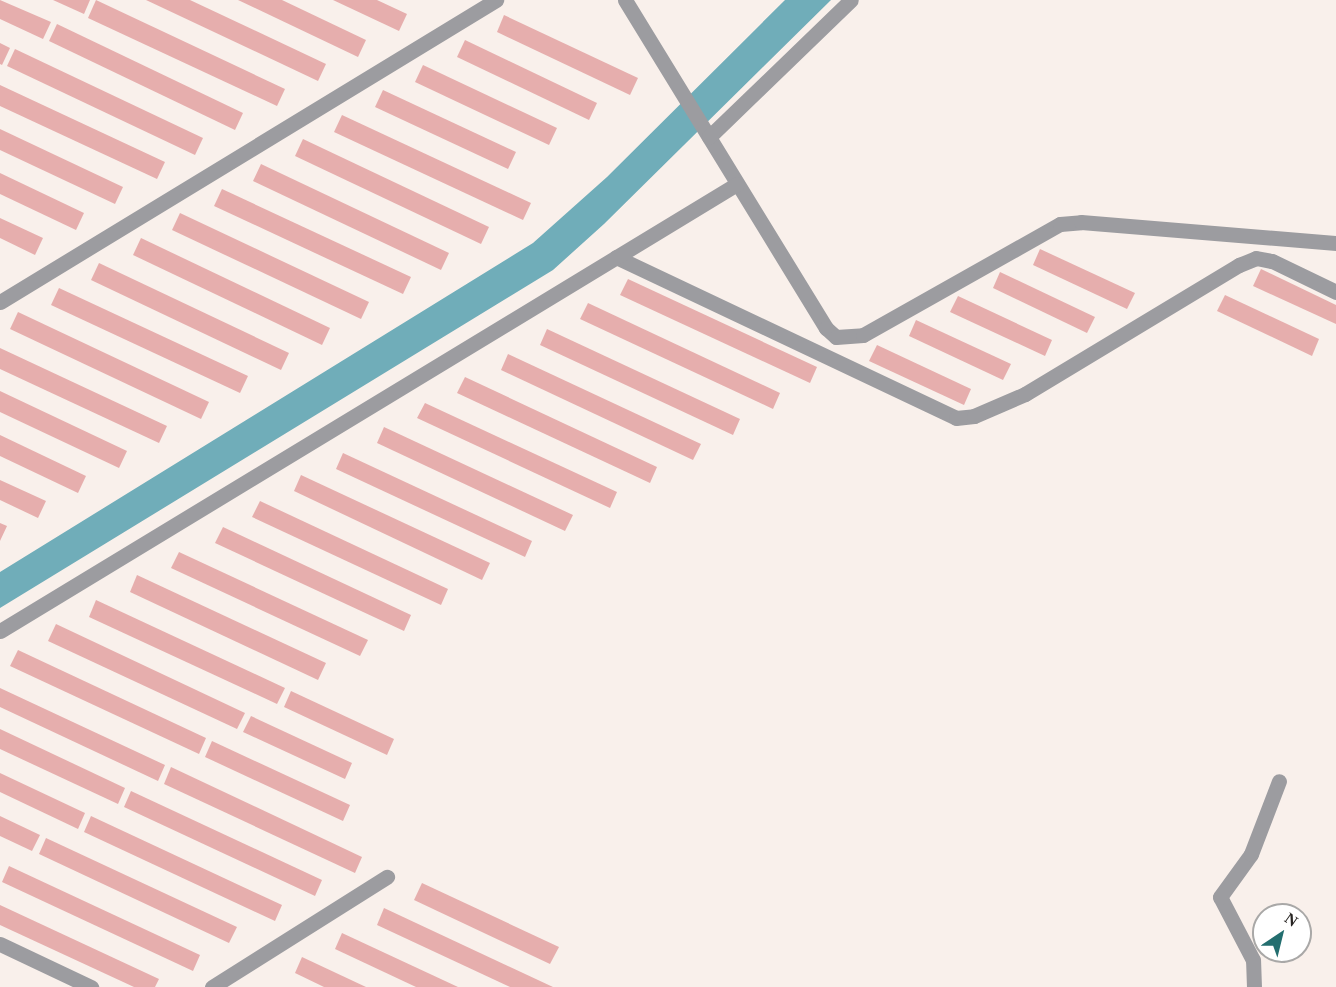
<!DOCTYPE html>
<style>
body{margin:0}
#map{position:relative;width:1336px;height:987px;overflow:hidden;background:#f9f0eb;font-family:Georgia,serif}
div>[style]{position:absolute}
.water>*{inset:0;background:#70adb9}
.building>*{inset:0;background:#e6aead}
.minor>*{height:15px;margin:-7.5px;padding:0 7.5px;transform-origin:7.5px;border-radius:7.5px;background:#9c9ca0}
span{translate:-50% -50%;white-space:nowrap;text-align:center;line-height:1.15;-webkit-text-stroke:4.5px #fff;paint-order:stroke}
.north{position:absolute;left:1252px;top:903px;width:60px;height:60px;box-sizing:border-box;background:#fff;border:2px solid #a9a8a7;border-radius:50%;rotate:35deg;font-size:16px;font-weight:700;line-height:24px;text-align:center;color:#282523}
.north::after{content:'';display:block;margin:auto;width:21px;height:27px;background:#236e6f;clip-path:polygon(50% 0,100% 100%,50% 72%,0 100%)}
</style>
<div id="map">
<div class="water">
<i style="clip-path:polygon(785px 0,831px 0,604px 224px,553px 270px,0 608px,0 572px,533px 243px,607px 177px)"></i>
</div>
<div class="building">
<i style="clip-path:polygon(0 0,51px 22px,43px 39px,0 19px)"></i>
<i style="clip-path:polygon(53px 0,90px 0,84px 14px)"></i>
<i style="clip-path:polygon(96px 0,285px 89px,277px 106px,88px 18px)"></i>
<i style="clip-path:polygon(146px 0,190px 0,326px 64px,318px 81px)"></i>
<i style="clip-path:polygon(238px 0,282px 0,366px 40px,358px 57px)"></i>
<i style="clip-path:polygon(333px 0,377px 0,407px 14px,399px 31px)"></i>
<i style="clip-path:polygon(504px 15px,638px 78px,630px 95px,497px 32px)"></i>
<i style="clip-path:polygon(57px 24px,243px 113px,235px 130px,49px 41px)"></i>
<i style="clip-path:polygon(465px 40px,597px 103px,589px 120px,457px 57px)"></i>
<i style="clip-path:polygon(0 43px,10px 48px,2px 65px,0 64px)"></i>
<i style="clip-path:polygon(15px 49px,203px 138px,195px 155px,7px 66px)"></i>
<i style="clip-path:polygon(423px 65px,557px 128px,549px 145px,415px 82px)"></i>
<i style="clip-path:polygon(0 85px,165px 162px,157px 179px,0 106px)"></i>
<i style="clip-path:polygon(383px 90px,516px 152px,508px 169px,375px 107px)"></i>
<i style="clip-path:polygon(342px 115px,531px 203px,523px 220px,334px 132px)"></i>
<i style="clip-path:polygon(0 129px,123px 187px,115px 204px,0 150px)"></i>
<i style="clip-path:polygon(303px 139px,489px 227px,481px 244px,295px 156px)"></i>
<i style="clip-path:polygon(261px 164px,449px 253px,441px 270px,253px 181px)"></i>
<i style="clip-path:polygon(0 173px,84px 213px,76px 230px,0 194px)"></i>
<i style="clip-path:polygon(222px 189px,411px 277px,403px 294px,214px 206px)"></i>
<i style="clip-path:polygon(180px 213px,369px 302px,361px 319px,172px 230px)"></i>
<i style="clip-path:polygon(0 218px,43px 238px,35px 255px,0 238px)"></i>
<i style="clip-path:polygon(141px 238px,330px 328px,322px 345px,133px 255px)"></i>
<i style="clip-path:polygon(1040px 249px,1135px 293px,1127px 309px,1033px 265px)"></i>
<i style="clip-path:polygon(99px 263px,289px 353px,281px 370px,91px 280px)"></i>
<i style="clip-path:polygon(1261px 269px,1336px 305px,1336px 324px,1253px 286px)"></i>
<i style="clip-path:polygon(1000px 272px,1095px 317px,1087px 333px,993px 288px)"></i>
<i style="clip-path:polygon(628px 279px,817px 367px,810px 383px,620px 295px)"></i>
<i style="clip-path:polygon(59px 288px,248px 376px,240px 393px,51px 305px)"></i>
<i style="clip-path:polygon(1225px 295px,1319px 339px,1312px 356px,1217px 311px)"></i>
<i style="clip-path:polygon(958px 296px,1052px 340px,1045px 356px,950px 312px)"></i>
<i style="clip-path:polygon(588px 303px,780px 393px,773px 409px,580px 319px)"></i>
<i style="clip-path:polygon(18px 312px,209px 402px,201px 419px,10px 329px)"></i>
<i style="clip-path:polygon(916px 320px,1011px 364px,1003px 380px,909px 336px)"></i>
<i style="clip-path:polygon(547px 329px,740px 419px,733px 435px,540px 345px)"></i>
<i style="clip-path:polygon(877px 345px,971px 389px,964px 405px,869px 361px)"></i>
<i style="clip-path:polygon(0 348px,167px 426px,159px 443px,0 369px)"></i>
<i style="clip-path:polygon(508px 354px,701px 444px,693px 460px,501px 370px)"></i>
<i style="clip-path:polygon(465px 377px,657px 467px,650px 483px,457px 393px)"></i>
<i style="clip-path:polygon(0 391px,127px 451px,119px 468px,0 412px)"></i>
<i style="clip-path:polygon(425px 403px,617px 492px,610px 508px,417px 418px)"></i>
<i style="clip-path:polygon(384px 427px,573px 515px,565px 531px,377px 443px)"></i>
<i style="clip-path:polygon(0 435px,86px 476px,78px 493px,0 456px)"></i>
<i style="clip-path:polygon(343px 453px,532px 541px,525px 557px,336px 469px)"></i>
<i style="clip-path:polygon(301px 475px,490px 563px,482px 580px,294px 491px)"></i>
<i style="clip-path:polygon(0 480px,46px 501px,38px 518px,0 500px)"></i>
<i style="clip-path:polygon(260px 501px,448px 589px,441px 605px,252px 517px)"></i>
<i style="clip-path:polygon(0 523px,7px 526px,0 541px)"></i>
<i style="clip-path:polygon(223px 527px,411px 615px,404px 631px,215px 543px)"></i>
<i style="clip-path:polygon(179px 552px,368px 640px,360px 656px,171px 568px)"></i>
<i style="clip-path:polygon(137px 575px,326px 663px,318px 680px,130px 592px)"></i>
<i style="clip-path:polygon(96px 600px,285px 688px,277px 704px,89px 617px)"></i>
<i style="clip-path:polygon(56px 624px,245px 713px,237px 729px,48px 641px)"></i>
<i style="clip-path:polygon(18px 650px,206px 738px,199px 754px,10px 666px)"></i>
<i style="clip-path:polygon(0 688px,165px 765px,158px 781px,0 707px)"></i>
<i style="clip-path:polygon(291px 691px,394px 739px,387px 755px,284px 707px)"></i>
<i style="clip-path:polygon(251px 716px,352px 763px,345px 779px,243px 732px)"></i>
<i style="clip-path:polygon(0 729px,125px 788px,118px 804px,0 749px)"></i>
<i style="clip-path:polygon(212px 741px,350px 805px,343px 821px,205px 757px)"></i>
<i style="clip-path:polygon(171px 767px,362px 857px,355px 873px,164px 784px)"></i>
<i style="clip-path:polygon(0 773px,85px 813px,78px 829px,0 792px)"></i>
<i style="clip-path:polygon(131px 791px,322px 880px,315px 896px,124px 807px)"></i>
<i style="clip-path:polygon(0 816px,40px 835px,32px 851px,0 836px)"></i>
<i style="clip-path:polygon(91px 816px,282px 905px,275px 921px,84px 832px)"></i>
<i style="clip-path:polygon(46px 838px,237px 927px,229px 943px,39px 854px)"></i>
<i style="clip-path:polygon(9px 866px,200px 955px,193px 971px,2px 882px)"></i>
<i style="clip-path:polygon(422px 883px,559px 947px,550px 964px,414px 900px)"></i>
<i style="clip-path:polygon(0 905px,159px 979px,155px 987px,134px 987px,0 925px)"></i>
<i style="clip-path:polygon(384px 908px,553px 987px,510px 987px,377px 925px)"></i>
<i style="clip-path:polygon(342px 933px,458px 987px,416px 987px,335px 949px)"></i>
<i style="clip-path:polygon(302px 957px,366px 987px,324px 987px,295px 973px)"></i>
</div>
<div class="minor">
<i style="left:625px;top:0;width:385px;rotate:58.5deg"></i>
<i style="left:826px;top:328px;width:13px;rotate:42deg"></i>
<i style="left:836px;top:337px;width:27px;rotate:-4deg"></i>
<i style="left:863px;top:335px;width:226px;rotate:-29.4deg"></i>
<i style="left:1060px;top:224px;width:21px;rotate:-5deg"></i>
<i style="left:1081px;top:222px;width:256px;rotate:4.7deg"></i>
<i style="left:709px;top:137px;width:197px;rotate:-44deg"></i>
<i style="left:616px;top:257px;width:376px;rotate:25.3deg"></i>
<i style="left:956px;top:418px;width:18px;rotate:-6deg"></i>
<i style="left:974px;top:416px;width:56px;rotate:-23.3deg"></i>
<i style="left:1025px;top:394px;width:250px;rotate:-31.1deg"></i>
<i style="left:1239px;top:265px;width:18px;rotate:-22deg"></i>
<i style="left:1256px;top:258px;width:16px;rotate:11deg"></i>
<i style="left:1272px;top:261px;width:71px;rotate:25.8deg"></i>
<i style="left:0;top:302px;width:581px;rotate:-31.34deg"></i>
<i style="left:0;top:631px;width:862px;rotate:-31.24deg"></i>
<i style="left:0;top:944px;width:101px;rotate:25.3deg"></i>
<i style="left:212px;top:987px;width:207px;rotate:-32.2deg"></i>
<i style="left:1254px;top:987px;width:27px;rotate:-92deg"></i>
<i style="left:1253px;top:960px;width:71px;rotate:-117.6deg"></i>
<i style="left:1220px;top:897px;width:53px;rotate:-54.2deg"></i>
<i style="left:1251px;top:854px;width:78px;rotate:-69deg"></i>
</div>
<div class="north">N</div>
</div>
